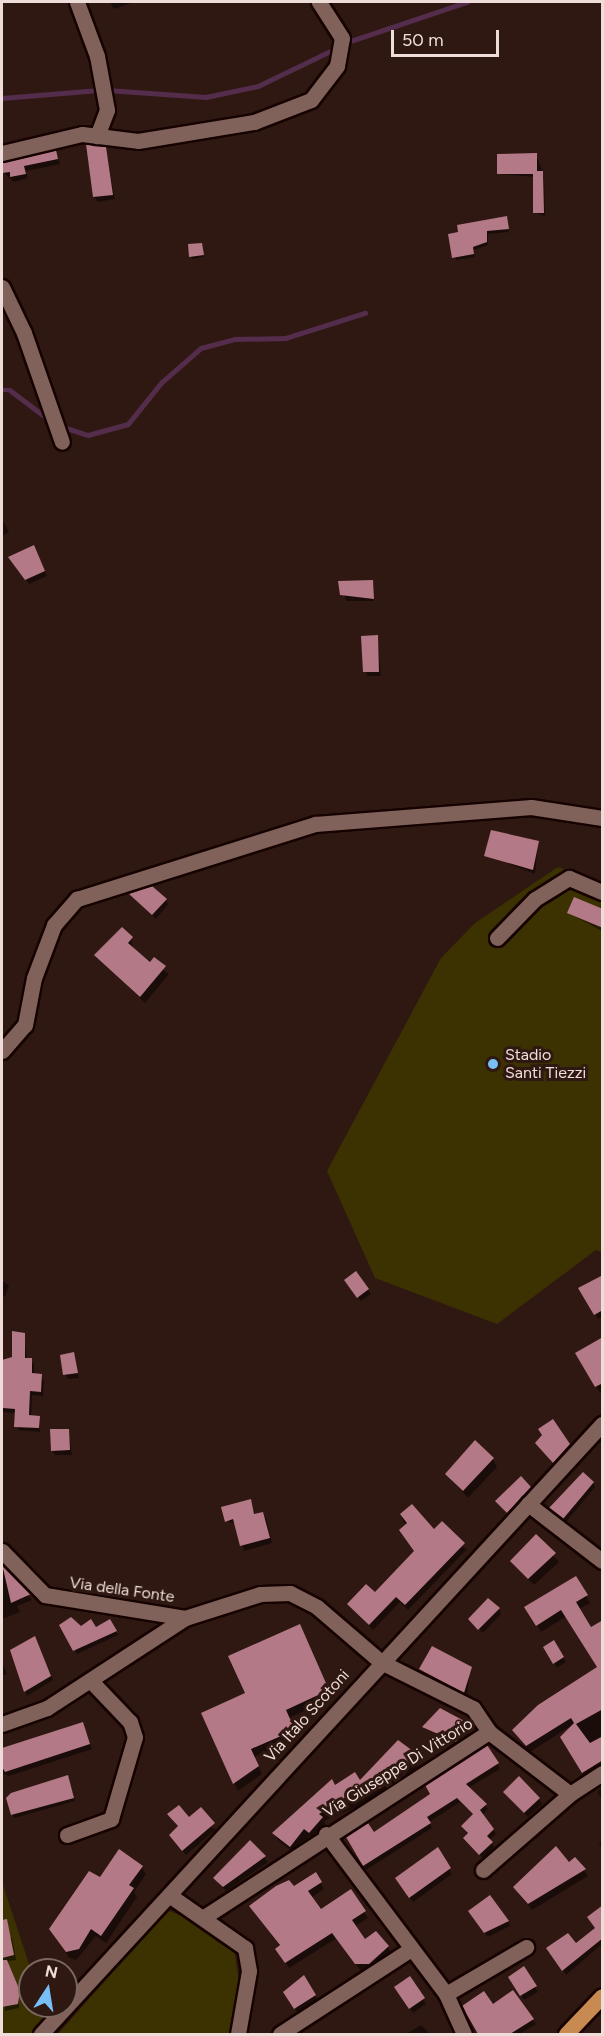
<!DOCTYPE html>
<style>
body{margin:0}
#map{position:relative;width:604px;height:2036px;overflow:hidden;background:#301812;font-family:Figtree,sans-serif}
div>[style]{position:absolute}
.green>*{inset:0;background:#3c3100}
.shadow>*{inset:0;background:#0007}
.stream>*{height:4.5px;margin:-2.25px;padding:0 2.25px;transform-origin:2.25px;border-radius:2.25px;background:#542c4c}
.building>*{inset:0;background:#b47987}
.roads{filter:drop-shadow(2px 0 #160301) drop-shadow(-2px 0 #160301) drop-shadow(0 2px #160301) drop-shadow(0 -2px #160301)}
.minor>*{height:15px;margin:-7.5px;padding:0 7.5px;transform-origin:7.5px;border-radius:7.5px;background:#80625b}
.major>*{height:15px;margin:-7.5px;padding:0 7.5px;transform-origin:7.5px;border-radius:7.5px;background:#c88a51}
.dots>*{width:16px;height:16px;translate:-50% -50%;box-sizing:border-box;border:3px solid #301812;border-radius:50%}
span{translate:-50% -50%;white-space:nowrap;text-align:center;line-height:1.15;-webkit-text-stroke:6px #301812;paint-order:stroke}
.poi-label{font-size:16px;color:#efddd9}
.left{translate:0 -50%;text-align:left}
.street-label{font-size:16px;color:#efddd9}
.frame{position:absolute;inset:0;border:3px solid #efddd9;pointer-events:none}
.north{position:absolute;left:18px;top:1958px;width:60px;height:60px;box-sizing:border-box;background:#301812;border:2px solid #7c6762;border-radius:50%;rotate:12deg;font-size:16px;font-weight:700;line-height:24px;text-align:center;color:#efddd9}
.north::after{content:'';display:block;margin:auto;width:21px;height:27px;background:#78bff7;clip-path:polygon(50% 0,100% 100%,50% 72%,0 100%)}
.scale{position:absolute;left:391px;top:30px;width:108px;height:27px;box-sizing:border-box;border:3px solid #efddd9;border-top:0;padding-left:8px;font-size:18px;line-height:21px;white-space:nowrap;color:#efddd9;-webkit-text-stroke:4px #301812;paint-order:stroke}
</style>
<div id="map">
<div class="green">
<i style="clip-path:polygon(558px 867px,602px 882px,602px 1252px,596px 1250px,497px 1324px,375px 1278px,327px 1171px,441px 958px,475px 923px)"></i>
<i style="clip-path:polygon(3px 1885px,31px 1970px,30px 2006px,44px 2006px,50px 2024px,41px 2034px,2px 2034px)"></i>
<i style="clip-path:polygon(167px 1910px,212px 1928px,234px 1949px,239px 1983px,229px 2034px,58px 2034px)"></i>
</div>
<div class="shadow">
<i style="clip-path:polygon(110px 2px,130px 2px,131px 3px,114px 9px)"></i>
<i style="clip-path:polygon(105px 148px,115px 199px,97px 202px,95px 197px)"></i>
<i style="clip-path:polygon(56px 152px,60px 164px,26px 171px,28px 178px,14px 182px,3px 172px)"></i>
<i style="clip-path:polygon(536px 154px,544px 176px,545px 216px,535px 213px,535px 177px,499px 174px)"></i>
<i style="clip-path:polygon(506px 217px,509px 232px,488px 234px,488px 245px,473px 250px,475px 257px,456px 260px,450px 235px)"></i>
<i style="clip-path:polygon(201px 244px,204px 257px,192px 259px,189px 246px)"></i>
<i style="clip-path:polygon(2px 519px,9px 532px,2px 536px)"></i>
<i style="clip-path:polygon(36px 552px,47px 576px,29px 584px,10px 558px)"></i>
<i style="clip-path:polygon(340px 582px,373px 582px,374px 601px,346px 601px)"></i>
<i style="clip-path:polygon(377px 636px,381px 676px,367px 676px,363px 637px)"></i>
<i style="clip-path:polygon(538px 842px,535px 874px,486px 855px)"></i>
<i style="clip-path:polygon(131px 895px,166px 900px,168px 904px,156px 919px)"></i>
<i style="clip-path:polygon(602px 910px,602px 931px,569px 913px)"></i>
<i style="clip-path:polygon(131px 938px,133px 949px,169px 974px,145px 1003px,96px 955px)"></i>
<i style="clip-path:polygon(356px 1274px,371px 1294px,361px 1301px,349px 1285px)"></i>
<i style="clip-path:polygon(602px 1276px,602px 1317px,598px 1319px,580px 1289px)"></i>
<i style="clip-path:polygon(2px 1281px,9px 1285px,5px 1297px,2px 1295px)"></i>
<i style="clip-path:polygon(24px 1334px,27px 1359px,34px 1364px,34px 1375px,44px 1380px,43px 1396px,32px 1395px,31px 1417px,39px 1417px,40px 1432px,18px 1430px,16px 1413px,2px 1412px,2px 1361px,13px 1359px)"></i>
<i style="clip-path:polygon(602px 1344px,602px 1392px,600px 1393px,577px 1354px)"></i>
<i style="clip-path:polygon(73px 1354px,79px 1378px,68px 1379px,65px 1374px)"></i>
<i style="clip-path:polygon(68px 1430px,72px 1455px,55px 1455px,52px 1450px)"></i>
<i style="clip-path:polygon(569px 1445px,572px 1450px,556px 1467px,539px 1447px)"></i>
<i style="clip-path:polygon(493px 1459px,497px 1467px,468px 1498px,446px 1474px)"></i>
<i style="clip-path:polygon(593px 1483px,595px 1487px,566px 1522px,554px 1513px,551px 1508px)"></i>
<i style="clip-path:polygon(530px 1488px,532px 1493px,510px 1517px,497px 1501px)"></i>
<i style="clip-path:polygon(250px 1501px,255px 1515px,266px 1518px,272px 1543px,244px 1551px,236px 1524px,227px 1521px)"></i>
<i style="clip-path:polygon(401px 1515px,467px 1549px,408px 1610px,400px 1602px,373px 1630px,349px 1604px,375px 1594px,416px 1552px)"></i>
<i style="clip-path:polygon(536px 1536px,559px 1562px,534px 1585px,512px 1562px)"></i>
<i style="clip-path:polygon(2px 1567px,32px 1600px,17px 1606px,20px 1612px,2px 1619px)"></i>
<i style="clip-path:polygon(575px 1578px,590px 1603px,579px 1609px,602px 1660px,567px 1616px,541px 1632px,526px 1608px)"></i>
<i style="clip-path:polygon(499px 1609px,501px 1614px,483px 1633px,470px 1620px)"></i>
<i style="clip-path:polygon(109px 1621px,118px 1635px,77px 1654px,61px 1626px,96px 1629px)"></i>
<i style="clip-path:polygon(304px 1633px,332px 1698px,289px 1718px,298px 1737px,254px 1757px,262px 1774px,238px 1791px,203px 1714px,247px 1694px)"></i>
<i style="clip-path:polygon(37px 1642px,53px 1680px,27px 1696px,11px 1650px)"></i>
<i style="clip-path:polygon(554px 1642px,566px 1662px,557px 1668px,545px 1648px)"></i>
<i style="clip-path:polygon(3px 1665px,7px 1674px,2px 1676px,2px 1666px)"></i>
<i style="clip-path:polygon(602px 1666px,602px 1766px,586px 1778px,562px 1737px,572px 1725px,530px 1752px,517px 1736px)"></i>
<i style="clip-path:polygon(470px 1668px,467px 1696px,421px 1669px)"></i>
<i style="clip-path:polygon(83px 1724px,92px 1749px,9px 1776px,2px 1773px,2px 1749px)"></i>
<i style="clip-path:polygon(466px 1724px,458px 1745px,424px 1728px)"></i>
<i style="clip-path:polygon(487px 1747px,500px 1769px,468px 1788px,488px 1809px,482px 1815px,496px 1834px,489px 1840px,494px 1847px,483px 1858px,468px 1843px,466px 1831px,474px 1815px,460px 1802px,429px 1822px,432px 1828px,366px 1870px,348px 1837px,374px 1834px,432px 1795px)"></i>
<i style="clip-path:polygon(416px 1755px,420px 1762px,409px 1778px,405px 1771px,388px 1793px,324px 1821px,326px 1825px,314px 1840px,309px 1836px,294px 1853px,278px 1840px,274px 1833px,335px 1787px,360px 1783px)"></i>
<i style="clip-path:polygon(69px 1781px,75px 1801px,14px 1818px,8px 1799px)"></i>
<i style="clip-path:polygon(602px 1788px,602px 1800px,597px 1792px)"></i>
<i style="clip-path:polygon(508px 1797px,539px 1799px,542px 1804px,528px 1817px)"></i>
<i style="clip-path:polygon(189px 1819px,216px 1829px,186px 1855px,173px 1840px,179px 1827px,172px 1820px)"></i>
<i style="clip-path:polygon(602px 1839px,602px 1849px,599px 1843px)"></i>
<i style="clip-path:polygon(250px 1843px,268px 1862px,226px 1891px,215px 1878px)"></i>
<i style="clip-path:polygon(437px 1850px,452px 1874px,413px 1902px,399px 1883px)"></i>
<i style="clip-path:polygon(575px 1859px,588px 1876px,532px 1910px,518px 1893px)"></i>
<i style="clip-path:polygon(141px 1867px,146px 1874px,134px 1892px,137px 1897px,106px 1943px,96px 1936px,76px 1960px,68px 1957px,62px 1941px,100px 1879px)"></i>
<i style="clip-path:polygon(315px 1874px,324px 1889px,311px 1898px,321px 1911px,364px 1912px,368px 1918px,355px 1926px,365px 1941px,376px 1933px,388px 1947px,391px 1953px,373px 1970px,360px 1970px,337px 1938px,289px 1968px,277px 1949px,294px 1888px)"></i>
<i style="clip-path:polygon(602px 1907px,602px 1944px,566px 1975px,548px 1948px,575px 1946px,597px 1929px)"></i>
<i style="clip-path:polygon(473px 1916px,508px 1921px,510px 1926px,488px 1937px)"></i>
<i style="clip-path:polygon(2px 1925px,4px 1935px,12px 1938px,16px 1960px,8px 1961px,12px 1983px,19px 1986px,19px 2008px,5px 2011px)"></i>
<i style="clip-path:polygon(524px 1968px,538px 1992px,524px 2000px,510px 1977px)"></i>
<i style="clip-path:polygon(303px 1977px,318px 2001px,298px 2013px,285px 1992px)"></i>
<i style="clip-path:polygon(410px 1978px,426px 2004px,413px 2013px,396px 1987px)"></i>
<i style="clip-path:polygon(512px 1992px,536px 2024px,519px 2034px,494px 2034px,487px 2025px,493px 2006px)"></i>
<i style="clip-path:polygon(421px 2025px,430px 2034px,406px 2034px)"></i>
</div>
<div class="stream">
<i style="left:345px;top:43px;width:129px;rotate:-18.6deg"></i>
<i style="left:107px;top:90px;width:99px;rotate:4deg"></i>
<i style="left:206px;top:97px;width:53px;rotate:-11.9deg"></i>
<i style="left:258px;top:86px;width:88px;rotate:-25.7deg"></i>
<i style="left:2px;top:98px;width:97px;rotate:-4.7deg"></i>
<i style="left:2px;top:390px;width:8px"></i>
<i style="left:10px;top:390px;width:48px;rotate:37.3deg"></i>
<i style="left:60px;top:426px;width:29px;rotate:18deg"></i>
<i style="left:88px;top:435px;width:41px;rotate:-15.4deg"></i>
<i style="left:128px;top:424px;width:53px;rotate:-51.2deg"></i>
<i style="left:161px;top:383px;width:53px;rotate:-41.2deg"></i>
<i style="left:201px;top:348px;width:35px;rotate:-15deg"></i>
<i style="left:235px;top:339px;width:51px;rotate:-1.1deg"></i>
<i style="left:286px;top:338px;width:83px;rotate:-17.6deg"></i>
</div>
<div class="building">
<i style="clip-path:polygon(86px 144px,106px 147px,113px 195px,93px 197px)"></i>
<i style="clip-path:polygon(56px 150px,58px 159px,24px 166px,26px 174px,10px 177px,10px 172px,2px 173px,2px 162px)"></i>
<i style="clip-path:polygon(537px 153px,537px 171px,543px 171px,544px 213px,533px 213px,533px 174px,497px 174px,497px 154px)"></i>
<i style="clip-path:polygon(507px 216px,509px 229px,487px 231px,487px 242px,473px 247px,474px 254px,452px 258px,448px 234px,458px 232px,457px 225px)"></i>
<i style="clip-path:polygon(202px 243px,204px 255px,189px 257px,188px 244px)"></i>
<i style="clip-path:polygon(34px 545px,45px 571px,25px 580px,8px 557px)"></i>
<i style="clip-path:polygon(373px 580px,374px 599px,340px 595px,338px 581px)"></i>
<i style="clip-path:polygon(378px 635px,379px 672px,363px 672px,361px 636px)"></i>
<i style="clip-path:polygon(491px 830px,539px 841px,533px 870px,484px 856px)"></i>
<i style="clip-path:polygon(152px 886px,167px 899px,152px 915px,129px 894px)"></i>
<i style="clip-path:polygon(574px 897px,603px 909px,603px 928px,567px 913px)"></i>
<i style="clip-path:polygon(122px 927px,133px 937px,128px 943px,150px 962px,154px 957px,166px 966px,140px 997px,94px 955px)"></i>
<i style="clip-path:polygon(356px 1271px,369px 1289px,357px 1298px,344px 1280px)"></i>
<i style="clip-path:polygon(603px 1275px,603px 1310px,594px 1315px,578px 1288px)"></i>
<i style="clip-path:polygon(12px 1331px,25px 1333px,25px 1358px,32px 1358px,32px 1373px,42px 1374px,41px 1392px,30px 1391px,29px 1415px,40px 1416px,39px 1428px,14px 1427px,15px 1409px,3px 1408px,2px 1360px,12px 1357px)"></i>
<i style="clip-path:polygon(603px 1337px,603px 1383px,595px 1387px,575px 1353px)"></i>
<i style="clip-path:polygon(74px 1352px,78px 1373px,63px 1375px,60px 1355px)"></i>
<i style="clip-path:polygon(553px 1419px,570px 1444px,553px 1463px,535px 1443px,542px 1435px,538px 1429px)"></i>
<i style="clip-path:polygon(50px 1429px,69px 1429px,70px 1450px,51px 1451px)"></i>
<i style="clip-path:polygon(475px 1440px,494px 1458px,463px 1491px,445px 1474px)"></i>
<i style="clip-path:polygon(583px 1472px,594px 1482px,563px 1519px,549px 1508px)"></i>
<i style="clip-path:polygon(521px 1476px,531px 1487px,507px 1513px,495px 1501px)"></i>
<i style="clip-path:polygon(251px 1499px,254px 1514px,263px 1512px,270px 1538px,240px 1546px,233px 1519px,225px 1522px,221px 1507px)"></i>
<i style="clip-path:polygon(412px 1504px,434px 1529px,442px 1521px,465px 1543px,405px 1605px,396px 1597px,369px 1625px,347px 1604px,366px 1584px,375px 1592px,414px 1551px,399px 1530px,407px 1523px,400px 1514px)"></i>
<i style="clip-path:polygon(536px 1534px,556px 1553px,528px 1579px,510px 1561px)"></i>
<i style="clip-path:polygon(2px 1564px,31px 1594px,11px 1603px)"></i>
<i style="clip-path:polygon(576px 1576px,588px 1595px,576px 1602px,591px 1627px,603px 1620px,603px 1709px,576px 1724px,590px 1743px,603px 1736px,603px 1760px,582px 1773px,560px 1737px,574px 1723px,571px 1718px,526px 1746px,512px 1730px,538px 1705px,597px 1667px,561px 1610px,536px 1626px,524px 1607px)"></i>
<i style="clip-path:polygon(488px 1598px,500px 1608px,478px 1630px,468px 1619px)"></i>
<i style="clip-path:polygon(71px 1617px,81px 1626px,91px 1619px,96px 1627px,110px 1619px,117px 1631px,73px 1651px,59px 1625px)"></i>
<i style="clip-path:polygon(300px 1624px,329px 1690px,286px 1710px,295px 1730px,251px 1749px,259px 1766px,233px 1784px,201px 1713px,245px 1693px,228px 1656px)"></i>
<i style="clip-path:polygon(35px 1636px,51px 1676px,24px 1692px,10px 1650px)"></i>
<i style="clip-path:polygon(554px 1640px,564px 1657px,553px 1664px,543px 1647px)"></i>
<i style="clip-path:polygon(432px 1646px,472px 1667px,464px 1693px,419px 1669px)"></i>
<i style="clip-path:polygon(440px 1708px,468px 1723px,456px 1742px,422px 1727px)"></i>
<i style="clip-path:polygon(83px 1722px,90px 1744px,5px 1772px,2px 1767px,2px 1748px)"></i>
<i style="clip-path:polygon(398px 1740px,417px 1754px,403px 1772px,400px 1764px,384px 1786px,349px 1803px,346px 1797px,319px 1814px,323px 1817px,309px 1833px,304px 1829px,290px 1847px,272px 1833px,332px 1779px,335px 1785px,355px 1772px,360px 1780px)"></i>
<i style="clip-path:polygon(487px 1745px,499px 1763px,466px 1784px,487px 1804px,480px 1810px,494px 1829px,487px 1836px,493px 1842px,479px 1855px,463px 1838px,468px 1833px,461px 1826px,473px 1814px,457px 1798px,427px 1817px,431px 1823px,363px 1866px,346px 1837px,368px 1823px,374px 1832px,430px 1794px,425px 1785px)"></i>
<i style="clip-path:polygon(68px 1775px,74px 1798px,11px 1815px,6px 1798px,11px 1793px)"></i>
<i style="clip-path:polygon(519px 1776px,540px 1798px,524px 1813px,503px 1792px)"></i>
<i style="clip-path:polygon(179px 1805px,189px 1817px,201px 1807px,215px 1823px,182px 1851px,169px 1835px,178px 1826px,167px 1814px)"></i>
<i style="clip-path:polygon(250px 1840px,266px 1856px,223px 1887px,213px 1878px)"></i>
<i style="clip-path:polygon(556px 1846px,569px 1862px,575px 1857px,586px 1869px,528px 1904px,513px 1887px)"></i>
<i style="clip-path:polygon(438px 1847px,451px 1868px,409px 1898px,395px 1878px)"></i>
<i style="clip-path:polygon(119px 1849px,143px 1866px,129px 1885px,134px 1888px,101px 1936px,91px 1929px,79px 1949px,66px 1952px,49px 1929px,89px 1871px,100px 1877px)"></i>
<i style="clip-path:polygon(316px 1872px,322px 1882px,308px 1891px,321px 1909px,351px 1889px,366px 1911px,352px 1920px,365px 1939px,376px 1931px,389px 1946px,369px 1964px,355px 1964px,332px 1933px,285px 1963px,275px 1949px,280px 1945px,249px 1906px,276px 1886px,289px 1880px,294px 1886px)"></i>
<i style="clip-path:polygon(490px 1895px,509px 1921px,484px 1933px,468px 1911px)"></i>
<i style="clip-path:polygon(603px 1905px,603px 1938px,562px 1971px,546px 1948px,568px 1933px,576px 1943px,595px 1928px,587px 1917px)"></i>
<i style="clip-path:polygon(7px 1919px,14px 1955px,2px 1958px,2px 1920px)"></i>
<i style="clip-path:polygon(2px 1960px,7px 1960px,20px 1991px,18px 2004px,2px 2007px)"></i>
<i style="clip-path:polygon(524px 1966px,537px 1986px,520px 1996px,508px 1977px)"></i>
<i style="clip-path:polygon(304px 1975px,316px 1995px,294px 2009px,283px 1992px)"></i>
<i style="clip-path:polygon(410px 1976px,425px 1998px,409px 2009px,394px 1987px)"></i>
<i style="clip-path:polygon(513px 1990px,534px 2019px,510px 2034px,478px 2034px,462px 2006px,484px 1991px,493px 2004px)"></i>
</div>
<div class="roads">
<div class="minor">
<i style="left:77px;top:2px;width:58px;rotate:69.7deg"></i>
<i style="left:97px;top:56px;width:55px;rotate:79.5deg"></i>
<i style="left:107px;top:110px;width:28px;rotate:111deg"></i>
<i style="left:2px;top:153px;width:82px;rotate:-13.4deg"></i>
<i style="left:82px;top:134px;width:56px;rotate:7.1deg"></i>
<i style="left:138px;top:141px;width:118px;rotate:-9.3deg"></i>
<i style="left:254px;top:122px;width:61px;rotate:-21.1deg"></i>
<i style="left:311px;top:100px;width:43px;rotate:-52.6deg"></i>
<i style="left:337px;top:66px;width:28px;rotate:-80deg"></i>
<i style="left:342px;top:38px;width:43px;rotate:-122.6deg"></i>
<i style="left:2px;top:287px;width:51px;rotate:64.4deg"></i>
<i style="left:24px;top:333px;width:115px;rotate:70.8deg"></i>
<i style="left:497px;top:938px;width:54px;rotate:-45.7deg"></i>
<i style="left:535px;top:899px;width:40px;rotate:-32deg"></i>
<i style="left:569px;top:878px;width:36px;rotate:23deg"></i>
<i style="left:2px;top:1051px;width:35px;rotate:-49deg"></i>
<i style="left:25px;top:1025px;width:48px;rotate:-79.2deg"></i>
<i style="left:34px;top:978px;width:57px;rotate:-69.3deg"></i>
<i style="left:54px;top:925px;width:35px;rotate:-49deg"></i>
<i style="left:77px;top:899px;width:250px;rotate:-17.5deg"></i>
<i style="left:315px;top:824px;width:217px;rotate:-4.5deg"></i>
<i style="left:531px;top:807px;width:72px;rotate:8.8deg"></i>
<i style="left:528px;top:1504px;width:93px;rotate:37.6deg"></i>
<i style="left:2px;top:1551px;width:62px;rotate:45.7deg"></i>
<i style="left:45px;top:1595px;width:142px;rotate:9.3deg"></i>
<i style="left:2px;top:1724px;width:48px;rotate:-19.6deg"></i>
<i style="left:47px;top:1708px;width:165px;rotate:-33.1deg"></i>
<i style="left:185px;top:1618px;width:79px;rotate:-17.7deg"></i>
<i style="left:260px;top:1594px;width:30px;rotate:-2deg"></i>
<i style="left:290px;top:1593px;width:30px;rotate:27deg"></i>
<i style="left:317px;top:1607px;width:84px;rotate:40.7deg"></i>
<i style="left:381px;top:1662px;width:103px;rotate:26.6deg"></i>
<i style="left:473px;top:1708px;width:29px;rotate:56deg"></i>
<i style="left:489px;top:1732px;width:102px;rotate:37.4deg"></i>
<i style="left:570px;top:1794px;width:38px;rotate:-33deg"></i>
<i style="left:326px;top:1834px;width:200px;rotate:53.1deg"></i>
<i style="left:446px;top:1994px;width:44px;rotate:65.8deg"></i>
<i style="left:67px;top:1835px;width:47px;rotate:-20deg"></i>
<i style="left:111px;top:1819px;width:85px;rotate:-73.7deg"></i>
<i style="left:135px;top:1737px;width:16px;rotate:-108deg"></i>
<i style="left:130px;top:1722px;width:57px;rotate:-133.6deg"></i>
<i style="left:483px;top:1870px;width:116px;rotate:-41.1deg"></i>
<i style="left:169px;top:1895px;width:93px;rotate:34.9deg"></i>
<i style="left:245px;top:1948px;width:23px;rotate:80deg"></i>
<i style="left:249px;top:1971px;width:64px;rotate:99.9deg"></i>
<i style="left:204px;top:1917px;width:340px;rotate:-33deg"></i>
<i style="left:446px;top:1994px;width:93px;rotate:-30.4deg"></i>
<i style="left:41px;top:2034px;width:829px;rotate:-47.4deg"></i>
<i style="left:280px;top:2034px;width:153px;rotate:-33deg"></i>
</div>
<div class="major">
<i style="left:566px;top:2034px;width:52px;rotate:-46.5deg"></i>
</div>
</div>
<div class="dots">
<i style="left:493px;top:1064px;background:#78bff7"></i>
</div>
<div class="poi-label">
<span class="left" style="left:505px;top:1064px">Stadio<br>Santi Tiezzi</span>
</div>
<div class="street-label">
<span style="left:122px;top:1590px;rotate:8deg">Via della Fonte</span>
<span style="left:307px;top:1716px;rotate:-48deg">Via Italo Scotoni</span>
<span style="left:398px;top:1768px;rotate:-32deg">Via Giuseppe Di Vittorio</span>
</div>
<div class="frame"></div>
<div class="north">N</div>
<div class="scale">50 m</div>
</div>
